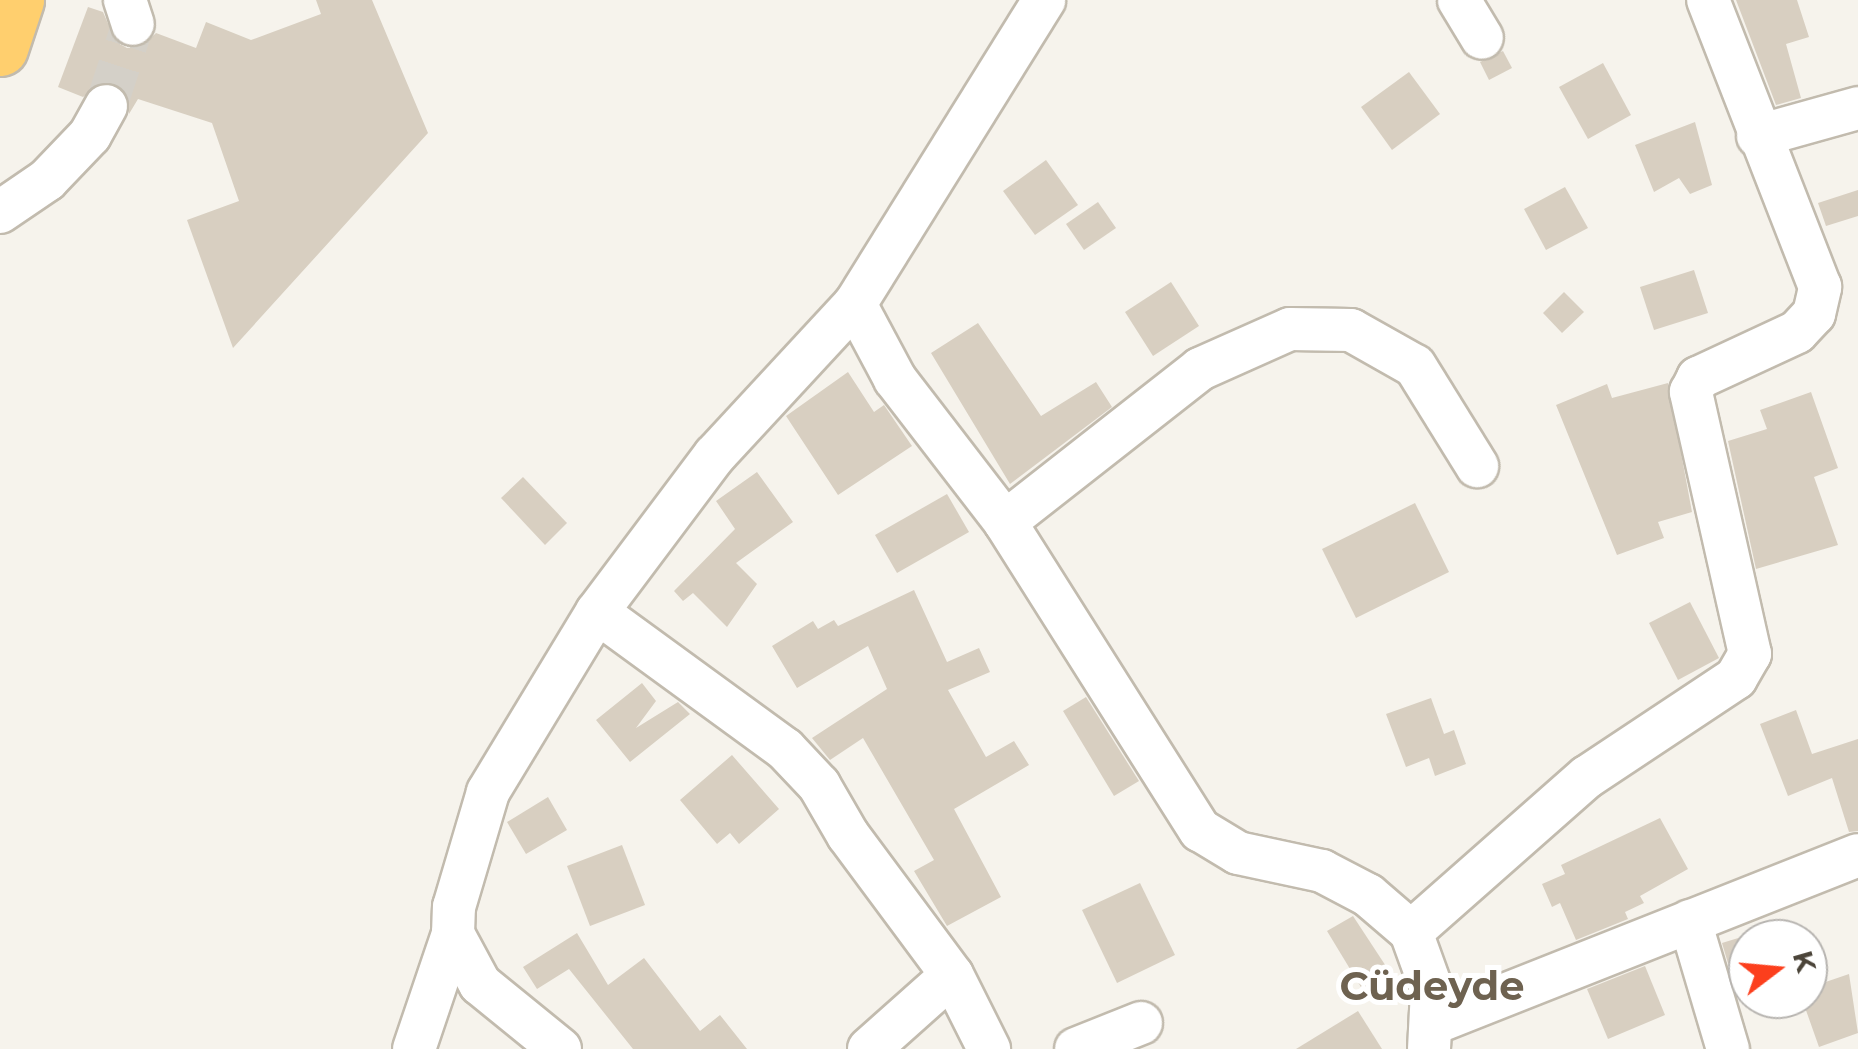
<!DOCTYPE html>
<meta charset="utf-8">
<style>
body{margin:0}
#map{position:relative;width:1858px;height:1049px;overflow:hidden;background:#f6f3ec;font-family:Montserrat,sans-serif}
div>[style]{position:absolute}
.building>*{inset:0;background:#d8cfc1}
.minor-tunnel>*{height:42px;margin-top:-21px;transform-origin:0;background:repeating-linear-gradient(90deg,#d4d0c8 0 42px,transparent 0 63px)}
.roads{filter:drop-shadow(2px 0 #c2bbae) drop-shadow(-2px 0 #c2bbae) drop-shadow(0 2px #c2bbae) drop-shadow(0 -2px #c2bbae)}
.minor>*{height:42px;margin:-21px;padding:0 21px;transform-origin:21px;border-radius:21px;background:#fff}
.highway>*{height:55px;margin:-27.5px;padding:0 27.5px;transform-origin:27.5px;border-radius:27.5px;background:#ffcf6e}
span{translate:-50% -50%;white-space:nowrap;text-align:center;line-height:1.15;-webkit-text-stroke:10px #fff;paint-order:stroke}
.district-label{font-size:40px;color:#6e6250;font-weight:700}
.north{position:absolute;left:1728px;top:919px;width:100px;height:100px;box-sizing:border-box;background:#fff;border:2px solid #b7b4b0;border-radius:50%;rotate:74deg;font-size:28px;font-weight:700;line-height:40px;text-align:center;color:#4b4439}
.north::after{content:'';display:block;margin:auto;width:35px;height:45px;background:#fc3f1d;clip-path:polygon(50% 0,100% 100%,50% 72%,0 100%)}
</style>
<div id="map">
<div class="building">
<i style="clip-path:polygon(316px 0,372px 0,428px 133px,233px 348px,187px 220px,239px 201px,212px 123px,138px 99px,129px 114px,127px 92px,106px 81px,83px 97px,58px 87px,88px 7px,103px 12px,116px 42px,127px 48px,142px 47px,156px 33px,196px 48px,206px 22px,251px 40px,321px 14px)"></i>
<i style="clip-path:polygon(1736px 0,1797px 0,1809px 37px,1786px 44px,1801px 98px,1776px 105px)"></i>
<i style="clip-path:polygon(1503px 51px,1512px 68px,1489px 80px,1480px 62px)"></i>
<i style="clip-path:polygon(1603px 63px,1631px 115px,1588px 139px,1559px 87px)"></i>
<i style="clip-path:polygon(1409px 72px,1440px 114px,1392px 150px,1361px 107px)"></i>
<i style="clip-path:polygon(1695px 122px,1712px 185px,1690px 194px,1679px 178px,1654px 192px,1635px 145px)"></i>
<i style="clip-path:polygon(1046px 160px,1078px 205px,1035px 235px,1003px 191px)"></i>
<i style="clip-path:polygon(1565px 187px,1588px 228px,1546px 250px,1524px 209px)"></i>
<i style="clip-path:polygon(1858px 190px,1858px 216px,1826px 226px,1818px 203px)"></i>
<i style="clip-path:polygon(1098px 202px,1116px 228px,1084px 250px,1066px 224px)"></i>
<i style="clip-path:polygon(1694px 270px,1708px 313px,1654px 330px,1640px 287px)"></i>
<i style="clip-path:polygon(1171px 282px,1199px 326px,1153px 356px,1125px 312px)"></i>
<i style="clip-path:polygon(1564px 292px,1584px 312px,1562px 333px,1543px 313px)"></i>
<i style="clip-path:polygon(978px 323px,1041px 416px,1096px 382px,1112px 407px,1010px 484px,931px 353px)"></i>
<i style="clip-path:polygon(848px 372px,874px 412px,884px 405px,912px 446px,838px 495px,786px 416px)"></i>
<i style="clip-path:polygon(1668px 383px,1692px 512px,1658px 522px,1664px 538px,1617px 555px,1556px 405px,1607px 384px,1612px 398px)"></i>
<i style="clip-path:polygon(1811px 392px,1838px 468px,1814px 477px,1838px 545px,1756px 569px,1728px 441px,1767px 429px,1760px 410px)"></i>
<i style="clip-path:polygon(757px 472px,793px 522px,736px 563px,757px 584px,727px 627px,693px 593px,683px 601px,674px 591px,735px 529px,716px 501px)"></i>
<i style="clip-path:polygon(523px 477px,567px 523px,545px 545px,501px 498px)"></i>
<i style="clip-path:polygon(947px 494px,969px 532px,897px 573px,875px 535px)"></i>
<i style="clip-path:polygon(1415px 503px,1449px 572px,1356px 618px,1322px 549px)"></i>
<i style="clip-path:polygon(914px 590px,947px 662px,979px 648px,990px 672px,948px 690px,986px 757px,1014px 741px,1029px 765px,954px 809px,1001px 897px,947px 926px,914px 871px,934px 860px,863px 738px,830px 760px,812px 738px,887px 689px,868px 646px,797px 688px,772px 646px,813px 621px,818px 629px,834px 620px,838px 626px)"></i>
<i style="clip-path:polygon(1690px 602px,1719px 658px,1678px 680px,1649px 623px)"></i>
<i style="clip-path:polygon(642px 683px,656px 701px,636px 728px,678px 702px,690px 714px,630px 762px,596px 720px)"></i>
<i style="clip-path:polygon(1086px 697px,1139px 781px,1114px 796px,1063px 711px)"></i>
<i style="clip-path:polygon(1431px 698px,1444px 734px,1454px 730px,1466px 764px,1435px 776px,1429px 758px,1406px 767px,1386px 714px)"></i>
<i style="clip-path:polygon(1796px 710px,1812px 754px,1858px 739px,1858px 831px,1849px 832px,1832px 778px,1788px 796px,1760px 724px)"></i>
<i style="clip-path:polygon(732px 755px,779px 809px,739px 844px,730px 833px,717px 844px,680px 800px)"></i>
<i style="clip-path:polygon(548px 797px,567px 830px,526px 854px,507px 822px)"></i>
<i style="clip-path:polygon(1660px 818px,1688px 869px,1640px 896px,1644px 903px,1625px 912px,1628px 919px,1576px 940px,1560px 903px,1552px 907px,1542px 884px,1565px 874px,1561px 865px)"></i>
<i style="clip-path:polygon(622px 845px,645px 905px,590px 926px,567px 866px)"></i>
<i style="clip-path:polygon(1140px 883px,1175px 955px,1117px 983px,1082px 910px)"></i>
<i style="clip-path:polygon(1353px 916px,1395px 980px,1367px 997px,1327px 931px)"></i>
<i style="clip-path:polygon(577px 933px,608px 985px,644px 958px,700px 1031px,720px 1015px,747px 1049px,633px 1049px,569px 969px,537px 989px,523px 967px)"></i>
<i style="clip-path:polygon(1748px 935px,1748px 994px,1738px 997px,1722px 943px)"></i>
<i style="clip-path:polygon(1645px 966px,1665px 1015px,1608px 1039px,1587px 989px)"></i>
<i style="clip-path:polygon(1849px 974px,1858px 1033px,1819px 1047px,1802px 999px,1808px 999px,1808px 988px)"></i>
<i style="clip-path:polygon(1358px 1011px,1382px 1049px,1296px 1049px)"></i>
</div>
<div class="minor-tunnel">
<i style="left:106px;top:106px;width:86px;rotate:-71.8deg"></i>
</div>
<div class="roads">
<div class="minor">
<i style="left:125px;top:0;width:25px;rotate:72deg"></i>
<i style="left:1459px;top:0;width:44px;rotate:58.8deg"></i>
<i style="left:1758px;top:136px;width:104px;rotate:-15.6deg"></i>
<i style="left:0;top:212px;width:57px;rotate:-34.2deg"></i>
<i style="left:47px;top:180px;width:62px;rotate:-46.3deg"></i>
<i style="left:90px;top:135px;width:33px;rotate:-61deg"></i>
<i style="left:855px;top:304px;width:85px;rotate:61.9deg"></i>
<i style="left:895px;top:379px;width:180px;rotate:52.4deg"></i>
<i style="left:1005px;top:522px;width:365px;rotate:57.7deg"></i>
<i style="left:1200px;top:830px;width:44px;rotate:31.2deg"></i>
<i style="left:1238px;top:853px;width:86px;rotate:12.1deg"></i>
<i style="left:1322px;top:871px;width:52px;rotate:27.6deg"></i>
<i style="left:1368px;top:895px;width:57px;rotate:40.7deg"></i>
<i style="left:1411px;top:932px;width:62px;rotate:70.1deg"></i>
<i style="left:1432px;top:990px;width:59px;rotate:92.9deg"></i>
<i style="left:1005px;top:522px;width:248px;rotate:-38.1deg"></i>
<i style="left:1200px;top:369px;width:98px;rotate:-24deg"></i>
<i style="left:1290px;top:329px;width:61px;rotate:0.9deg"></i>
<i style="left:1351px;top:330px;width:73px;rotate:29.4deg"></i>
<i style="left:1415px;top:366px;width:118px;rotate:58.2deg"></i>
<i style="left:597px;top:612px;width:233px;rotate:36.1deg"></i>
<i style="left:785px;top:749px;width:50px;rotate:46.6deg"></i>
<i style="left:819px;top:785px;width:58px;rotate:59.9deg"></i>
<i style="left:848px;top:835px;width:174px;rotate:53.4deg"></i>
<i style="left:952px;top:975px;width:83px;rotate:63.4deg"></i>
<i style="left:1690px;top:921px;width:134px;rotate:73.5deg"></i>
<i style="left:1411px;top:932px;width:235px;rotate:-41.4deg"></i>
<i style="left:1587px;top:777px;width:179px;rotate:-33.6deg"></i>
<i style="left:1736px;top:678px;width:28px;rotate:-60deg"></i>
<i style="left:1750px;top:654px;width:269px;rotate:-102.7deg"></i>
<i style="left:1691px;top:392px;width:16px;rotate:-63deg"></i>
<i style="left:1698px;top:378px;width:109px;rotate:-24.9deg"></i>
<i style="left:1797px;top:332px;width:25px;rotate:-47deg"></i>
<i style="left:1814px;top:314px;width:28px;rotate:-77deg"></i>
<i style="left:1820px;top:287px;width:308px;rotate:-111.3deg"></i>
<i style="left:1434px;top:1023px;width:456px;rotate:-21.6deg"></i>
<i style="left:414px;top:1049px;width:121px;rotate:-71.3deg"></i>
<i style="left:560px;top:1049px;width:103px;rotate:-140.9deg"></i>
<i style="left:480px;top:984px;width:57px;rotate:-118.4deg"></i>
<i style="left:453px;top:934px;width:27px;rotate:-88deg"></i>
<i style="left:454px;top:907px;width:120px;rotate:-73.5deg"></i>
<i style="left:488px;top:792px;width:210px;rotate:-58.8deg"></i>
<i style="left:597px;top:612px;width:196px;rotate:-53.1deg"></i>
<i style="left:715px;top:455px;width:206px;rotate:-47.2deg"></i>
<i style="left:855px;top:304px;width:358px;rotate:-58.1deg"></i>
<i style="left:869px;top:1049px;width:111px;rotate:-41.7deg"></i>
<i style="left:1076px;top:1049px;width:70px;rotate:-21.8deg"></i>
</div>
<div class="highway">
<i style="left:0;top:48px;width:51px;rotate:-71.6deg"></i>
</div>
</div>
<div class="district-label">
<span style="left:1432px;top:986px">Cüdeyde</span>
</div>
<div class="north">K</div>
</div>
